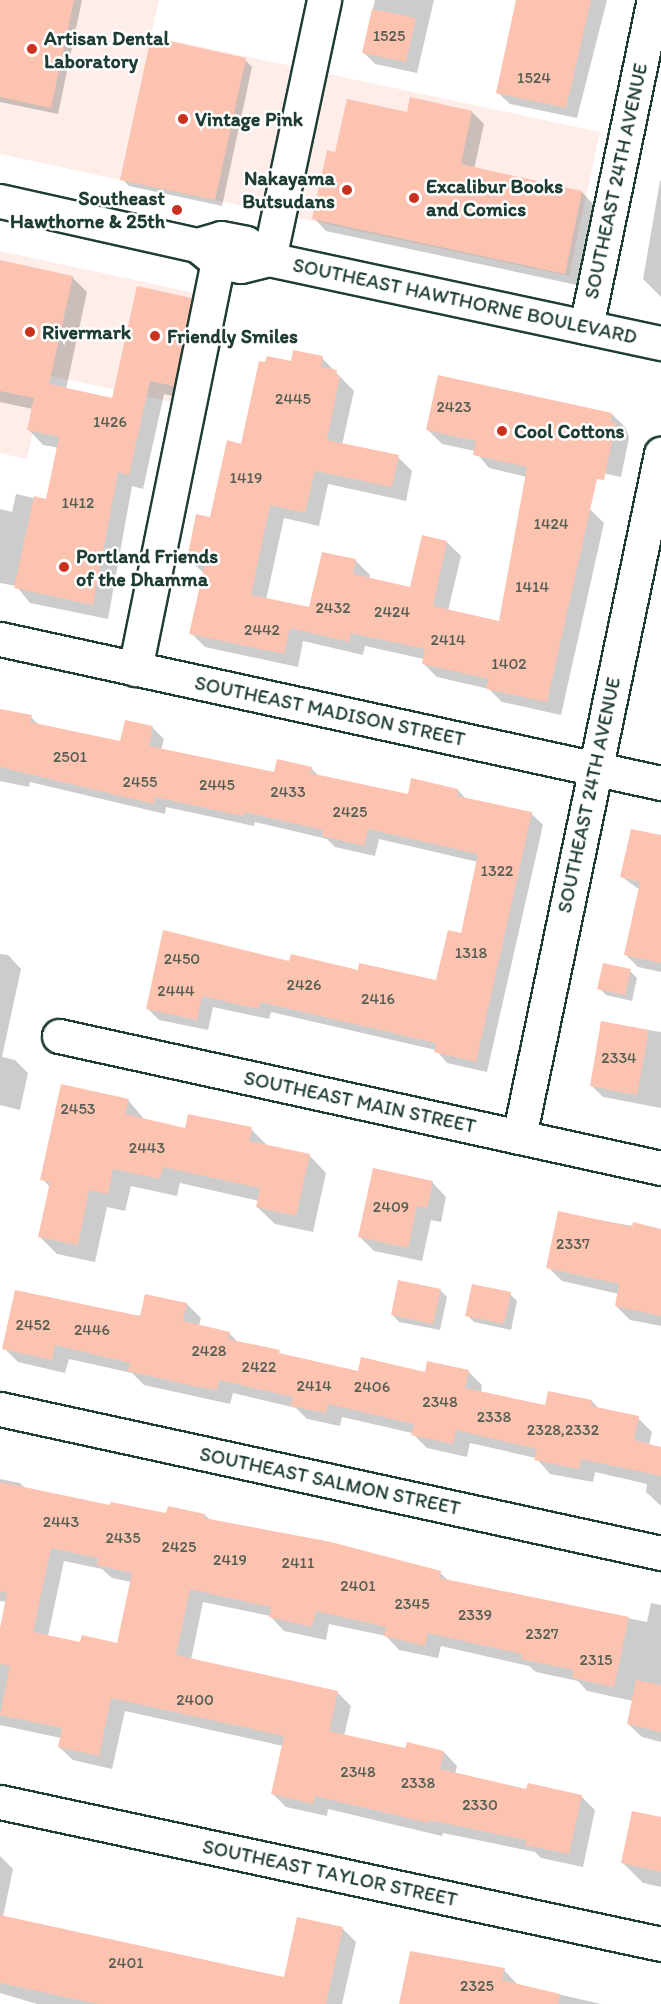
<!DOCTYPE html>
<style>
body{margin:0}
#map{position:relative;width:661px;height:2004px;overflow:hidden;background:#fff;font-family:Itim,sans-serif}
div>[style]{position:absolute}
.built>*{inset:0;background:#feede8}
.shadow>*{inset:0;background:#0003}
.building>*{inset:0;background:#fcc3b1}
.roads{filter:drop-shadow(2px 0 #1f3d34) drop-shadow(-2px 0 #1f3d34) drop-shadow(0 2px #1f3d34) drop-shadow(0 -2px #1f3d34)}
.minor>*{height:33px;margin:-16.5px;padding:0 16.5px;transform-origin:16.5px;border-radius:16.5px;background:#fff}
.secondary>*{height:33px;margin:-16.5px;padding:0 16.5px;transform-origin:16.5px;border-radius:16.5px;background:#fff}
.dots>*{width:16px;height:16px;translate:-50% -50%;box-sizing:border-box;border:3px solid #fff;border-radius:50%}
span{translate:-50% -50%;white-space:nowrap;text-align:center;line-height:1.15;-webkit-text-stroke:5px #fff;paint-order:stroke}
.number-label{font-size:16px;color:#565e53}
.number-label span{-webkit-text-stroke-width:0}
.poi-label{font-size:20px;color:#1f3d34;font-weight:700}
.left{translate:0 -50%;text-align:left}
.right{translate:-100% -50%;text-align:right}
.street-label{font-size:20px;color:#1f3d34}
</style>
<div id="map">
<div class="built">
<i style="clip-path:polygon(0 0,159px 0,151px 36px,600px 132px,569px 276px,0 154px)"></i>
<i style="clip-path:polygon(0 251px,209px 296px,186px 405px,46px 375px,27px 459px,0 453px)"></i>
</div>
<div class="shadow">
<i style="clip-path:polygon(0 0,82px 0,58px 114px,0 102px)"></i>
<i style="clip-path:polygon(375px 0,434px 0,417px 73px,375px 64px,364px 53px)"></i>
<i style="clip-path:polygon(517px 0,607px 0,577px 118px,510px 104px,498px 93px)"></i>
<i style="clip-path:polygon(245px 60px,252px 67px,222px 206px,129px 186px,122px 179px)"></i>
<i style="clip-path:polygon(472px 112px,484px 124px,474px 169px,582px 192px,594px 205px,577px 285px,326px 231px,314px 218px,337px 154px)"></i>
<i style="clip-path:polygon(660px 181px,661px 181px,661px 297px,643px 279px)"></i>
<i style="clip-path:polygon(0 262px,72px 277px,87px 292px,66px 389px,113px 399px,191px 299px,206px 314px,188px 400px,164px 394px,143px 489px,132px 486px,108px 619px,30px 603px,16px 586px,0 583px,0 509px,12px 512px,16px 494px,47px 501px,59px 448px,43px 445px,29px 430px,33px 409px,0 402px)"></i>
<i style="clip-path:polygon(322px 358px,354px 391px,342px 445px,398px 457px,412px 471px,406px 501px,328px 484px,319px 526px,284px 518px,266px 600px,311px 609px,323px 554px,356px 561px,370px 575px,369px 579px,411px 589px,423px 537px,447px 542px,461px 556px,448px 611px,501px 622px,527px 477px,489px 468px,475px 451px,442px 444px,428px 430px,612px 414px,626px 428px,629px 438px,621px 477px,579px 468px,590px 509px,604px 523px,561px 715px,502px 702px,489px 689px,437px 677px,423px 663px,424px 659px,365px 646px,363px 655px,303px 641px,298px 667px,205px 647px,191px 633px,204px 573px,188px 559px,211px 519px,243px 445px,292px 363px)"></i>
<i style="clip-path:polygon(0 711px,31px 717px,40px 726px,122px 743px,153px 728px,164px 739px,161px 750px,275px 774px,311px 768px,319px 776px,409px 796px,458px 790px,467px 800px,532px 814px,543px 825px,487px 1072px,447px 1063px,436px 1050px,271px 1012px,269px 1019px,213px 1007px,208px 1030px,159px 1020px,148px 1009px,290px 963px,438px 982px,462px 935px,478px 862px,379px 839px,375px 856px,335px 847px,327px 839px,255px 822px,254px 826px,166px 807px,165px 814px,30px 782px,29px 787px,0 781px)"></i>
<i style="clip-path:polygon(661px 837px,661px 972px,638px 967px,625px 954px,640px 890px,622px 877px)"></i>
<i style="clip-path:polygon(0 954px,8px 955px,21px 969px,2px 1057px,15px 1060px,28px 1073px,20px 1110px,0 1105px)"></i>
<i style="clip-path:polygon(630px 971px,637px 978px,632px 1001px,606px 995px,599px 988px)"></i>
<i style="clip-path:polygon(603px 1023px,661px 1032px,661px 1108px,603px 1097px,591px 1085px)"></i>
<i style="clip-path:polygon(128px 1100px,145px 1120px,187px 1129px,251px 1129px,269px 1147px,309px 1155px,326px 1173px,313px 1232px,275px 1224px,257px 1207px,259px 1201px,180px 1183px,177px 1196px,131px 1186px,125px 1211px,107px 1207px,95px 1262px,57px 1254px,39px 1236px,50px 1187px,42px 1179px)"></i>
<i style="clip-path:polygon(432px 1182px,446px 1197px,441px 1222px,431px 1220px,422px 1261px,374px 1251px,360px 1237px)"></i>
<i style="clip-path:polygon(559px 1213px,661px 1231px,661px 1326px,630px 1320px,616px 1306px,619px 1294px,562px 1281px,548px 1267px)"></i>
<i style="clip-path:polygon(440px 1290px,447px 1297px,440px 1330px,399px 1322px,392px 1314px)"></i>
<i style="clip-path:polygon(510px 1294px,517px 1301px,511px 1330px,474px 1322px,467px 1315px)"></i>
<i style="clip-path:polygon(187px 1304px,201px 1318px,199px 1326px,229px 1333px,239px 1343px,359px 1373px,468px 1371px,482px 1385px,481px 1393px,546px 1407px,592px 1401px,600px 1410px,638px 1418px,652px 1432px,649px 1445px,661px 1448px,661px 1506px,646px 1492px,647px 1484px,595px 1472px,593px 1482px,550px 1474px,536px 1458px,470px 1443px,467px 1457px,427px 1448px,412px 1433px,342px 1417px,340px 1426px,307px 1419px,296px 1408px,233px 1393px,230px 1404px,144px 1385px,132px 1373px,69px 1359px,65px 1373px,18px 1362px,4px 1348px)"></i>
<i style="clip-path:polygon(evenodd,0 1479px,20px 1483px,26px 1489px,111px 1507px,167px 1515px,205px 1515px,210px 1520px,440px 1573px,450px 1582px,647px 1622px,651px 1603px,661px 1605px,661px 1742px,642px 1737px,628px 1724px,633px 1701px,587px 1691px,578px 1681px,536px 1672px,529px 1666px,441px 1646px,438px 1658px,399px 1650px,386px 1636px,329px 1624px,326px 1640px,284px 1631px,270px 1616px,203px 1602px,191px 1660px,337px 1692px,351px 1706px,344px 1736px,406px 1750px,444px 1752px,457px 1766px,455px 1774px,527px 1791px,581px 1796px,595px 1810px,583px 1867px,541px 1858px,535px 1852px,443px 1833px,442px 1836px,328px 1809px,327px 1816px,286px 1807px,273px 1794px,283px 1746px,125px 1711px,112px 1769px,73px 1760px,59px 1747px,61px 1738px,0 1725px,0 1635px,7px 1602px,0 1601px,0 1479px,64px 1561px,102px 1569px,112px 1578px,131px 1582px,118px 1644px,81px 1644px,48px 1636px,64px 1561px)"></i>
<i style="clip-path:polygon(661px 1819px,661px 1887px,643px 1883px,623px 1863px)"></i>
<i style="clip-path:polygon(0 1856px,13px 1869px,3px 1917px,285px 1978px,342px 1928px,356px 1942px,342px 2004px,37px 2004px,0 1993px)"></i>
<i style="clip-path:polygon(504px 1970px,518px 1985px,601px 2004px,400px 2004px)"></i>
</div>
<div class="building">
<i style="clip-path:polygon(0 0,74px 0,51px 108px,0 97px)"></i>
<i style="clip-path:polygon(516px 0,591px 0,566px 108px,496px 93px)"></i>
<i style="clip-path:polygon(372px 9px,416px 18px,406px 62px,362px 53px)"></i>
<i style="clip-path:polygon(151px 37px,246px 58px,215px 200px,120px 180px)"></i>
<i style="clip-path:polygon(410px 97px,472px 111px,461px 164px,582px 191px,565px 274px,312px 219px,327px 150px,335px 152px,347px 99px,407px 112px)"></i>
<i style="clip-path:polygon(0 260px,73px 276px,49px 384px,112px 398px,137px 286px,192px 298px,174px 386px,150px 381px,129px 475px,118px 472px,93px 605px,14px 588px,34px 496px,46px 499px,59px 437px,27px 430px,34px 398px,0 391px)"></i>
<i style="clip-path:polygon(293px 350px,323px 356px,321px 367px,337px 370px,336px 375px,340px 376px,327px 440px,399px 455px,392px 487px,315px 471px,305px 513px,270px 505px,251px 595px,309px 607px,322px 552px,356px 559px,353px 574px,410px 587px,422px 535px,447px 541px,433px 606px,499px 621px,527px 467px,473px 455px,476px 441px,426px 430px,438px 375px,612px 413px,610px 422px,616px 423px,604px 480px,597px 479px,547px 702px,486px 689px,489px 679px,422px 664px,425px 649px,351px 633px,349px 642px,290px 628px,284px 654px,189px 634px,205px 563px,187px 559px,196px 514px,210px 517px,227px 440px,241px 444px,259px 361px,265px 362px,267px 356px,291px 361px)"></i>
<i style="clip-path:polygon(0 709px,32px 715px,30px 722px,120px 741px,125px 720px,153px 726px,149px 746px,274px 772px,277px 759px,312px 767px,310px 773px,408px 794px,411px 778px,458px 789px,457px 796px,532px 812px,476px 1062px,434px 1052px,436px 1043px,260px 1002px,259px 1009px,202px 996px,197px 1020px,146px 1009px,163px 930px,289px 961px,291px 954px,358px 970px,359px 963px,436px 980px,448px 930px,461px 933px,478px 854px,368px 829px,364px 846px,322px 836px,323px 830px,244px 812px,243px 816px,155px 797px,154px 804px,0 767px)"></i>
<i style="clip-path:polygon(631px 829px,661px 835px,661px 963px,624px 955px,640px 882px,620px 877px)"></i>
<i style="clip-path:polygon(603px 963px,631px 969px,625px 995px,597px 989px)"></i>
<i style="clip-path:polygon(601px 1021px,649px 1030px,637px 1095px,590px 1086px)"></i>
<i style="clip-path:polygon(61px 1084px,129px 1099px,125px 1114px,185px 1128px,188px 1114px,252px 1127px,249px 1141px,310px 1154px,296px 1216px,256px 1207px,260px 1188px,163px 1167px,160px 1179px,113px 1169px,108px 1194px,89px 1190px,78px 1245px,38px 1237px,50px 1182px,40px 1180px)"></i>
<i style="clip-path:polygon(373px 1168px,433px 1181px,427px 1208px,417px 1206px,408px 1248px,358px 1237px)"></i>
<i style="clip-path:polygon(558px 1211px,632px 1227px,633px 1222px,661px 1229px,661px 1316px,615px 1306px,619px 1284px,546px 1268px)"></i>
<i style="clip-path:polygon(398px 1280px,441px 1289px,433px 1324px,391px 1315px)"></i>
<i style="clip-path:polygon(472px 1284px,511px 1292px,504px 1324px,465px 1316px)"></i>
<i style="clip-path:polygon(15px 1290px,140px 1316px,145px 1294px,187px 1303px,183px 1321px,230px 1332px,228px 1339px,280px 1350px,279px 1353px,358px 1371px,361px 1357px,425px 1372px,427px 1361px,469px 1370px,465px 1388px,545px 1405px,548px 1391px,592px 1400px,591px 1406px,639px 1416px,634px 1440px,661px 1447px,661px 1476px,581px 1459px,579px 1469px,534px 1460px,537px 1449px,456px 1430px,453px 1444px,411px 1435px,414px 1424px,328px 1404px,326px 1413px,291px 1406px,293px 1397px,219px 1380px,217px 1390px,189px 1385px,128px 1371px,130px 1363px,55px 1345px,52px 1360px,2px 1349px)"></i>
<i style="clip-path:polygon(evenodd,0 1482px,110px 1505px,111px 1502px,166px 1513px,168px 1506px,205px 1514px,204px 1518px,331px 1542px,441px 1571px,440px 1578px,629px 1617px,614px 1687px,572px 1678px,574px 1670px,521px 1659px,522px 1654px,428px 1633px,425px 1646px,384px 1636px,386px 1627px,316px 1611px,312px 1627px,269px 1617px,271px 1607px,190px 1589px,176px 1655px,338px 1691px,329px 1731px,405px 1748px,407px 1742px,444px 1751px,440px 1769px,526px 1789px,528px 1783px,582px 1795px,569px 1854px,525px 1845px,526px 1840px,429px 1820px,429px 1823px,315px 1796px,313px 1804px,271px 1794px,284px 1736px,111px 1698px,99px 1756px,58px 1747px,62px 1728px,0 1715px,10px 1666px,0 1664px,0 1628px,7px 1593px,0 1591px,0 1482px,51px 1548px,98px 1558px,97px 1565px,132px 1573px,117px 1643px,82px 1635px,80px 1642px,33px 1632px,51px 1548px)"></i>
<i style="clip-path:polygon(636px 1680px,661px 1685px,661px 1732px,627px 1724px)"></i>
<i style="clip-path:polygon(632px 1811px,661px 1817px,661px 1872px,621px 1863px)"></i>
<i style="clip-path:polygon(0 1915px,284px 1977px,297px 1917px,343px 1927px,326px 2004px,98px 2004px,0 1983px)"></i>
<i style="clip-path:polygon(410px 1951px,505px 1968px,502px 1980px,560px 1994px,558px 2004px,399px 2004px)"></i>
</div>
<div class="roads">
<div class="minor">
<i style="left:269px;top:259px;width:265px;rotate:-78deg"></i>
<i style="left:586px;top:327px;width:334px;rotate:-78.3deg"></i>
<i style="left:0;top:639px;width:677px;rotate:12.29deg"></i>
<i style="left:135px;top:669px;width:415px;rotate:-78.5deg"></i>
<i style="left:59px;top:1036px;width:616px;rotate:12.37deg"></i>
<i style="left:519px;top:1137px;width:698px;rotate:-78.26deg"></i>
<i style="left:0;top:1409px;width:677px;rotate:12.29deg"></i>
<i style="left:0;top:1802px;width:676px;rotate:12.12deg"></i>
</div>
<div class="secondary">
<i style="left:0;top:201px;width:202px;rotate:12.6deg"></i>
<i style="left:197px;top:245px;width:27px;rotate:39deg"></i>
<i style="left:218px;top:262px;width:23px;rotate:10deg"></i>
<i style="left:241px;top:266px;width:29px;rotate:-14deg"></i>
<i style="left:197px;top:245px;width:25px;rotate:-16deg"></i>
<i style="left:221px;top:238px;width:25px;rotate:11deg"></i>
<i style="left:246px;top:243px;width:28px;rotate:35deg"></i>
<i style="left:269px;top:259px;width:401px;rotate:12.1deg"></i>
</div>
</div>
<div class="dots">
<i style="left:32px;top:49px;background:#c8321e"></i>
<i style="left:183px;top:119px;background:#c8321e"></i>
<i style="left:347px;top:190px;background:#c8321e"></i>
<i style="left:414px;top:198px;background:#c8321e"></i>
<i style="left:177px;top:210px;background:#c8321e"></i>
<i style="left:30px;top:332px;background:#c8321e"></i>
<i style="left:155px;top:336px;background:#c8321e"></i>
<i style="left:502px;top:431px;background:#c8321e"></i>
<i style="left:64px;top:567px;background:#c8321e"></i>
</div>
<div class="number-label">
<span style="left:389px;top:36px">1525</span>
<span style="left:534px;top:78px">1524</span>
<span style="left:293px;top:399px">2445</span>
<span style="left:454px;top:407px">2423</span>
<span style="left:110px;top:422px">1426</span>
<span style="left:246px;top:478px">1419</span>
<span style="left:78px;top:503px">1412</span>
<span style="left:551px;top:524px">1424</span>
<span style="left:532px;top:587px">1414</span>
<span style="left:333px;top:608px">2432</span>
<span style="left:392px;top:612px">2424</span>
<span style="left:262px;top:630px">2442</span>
<span style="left:448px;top:640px">2414</span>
<span style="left:509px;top:664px">1402</span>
<span style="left:70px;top:757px">2501</span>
<span style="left:140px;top:782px">2455</span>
<span style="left:217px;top:785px">2445</span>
<span style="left:288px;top:792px">2433</span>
<span style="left:350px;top:812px">2425</span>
<span style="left:497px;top:871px">1322</span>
<span style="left:471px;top:953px">1318</span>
<span style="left:182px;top:959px">2450</span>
<span style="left:304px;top:985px">2426</span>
<span style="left:176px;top:991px">2444</span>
<span style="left:378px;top:999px">2416</span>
<span style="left:619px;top:1058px">2334</span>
<span style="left:78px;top:1109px">2453</span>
<span style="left:147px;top:1148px">2443</span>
<span style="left:391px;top:1207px">2409</span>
<span style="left:573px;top:1244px">2337</span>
<span style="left:33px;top:1325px">2452</span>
<span style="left:92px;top:1330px">2446</span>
<span style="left:209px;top:1351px">2428</span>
<span style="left:259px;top:1367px">2422</span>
<span style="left:314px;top:1386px">2414</span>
<span style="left:372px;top:1387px">2406</span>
<span style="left:440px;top:1402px">2348</span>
<span style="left:494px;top:1417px">2338</span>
<span style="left:563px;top:1430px">2328,2332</span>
<span style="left:61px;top:1522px">2443</span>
<span style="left:123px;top:1538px">2435</span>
<span style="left:179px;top:1547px">2425</span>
<span style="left:230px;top:1560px">2419</span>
<span style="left:298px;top:1563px">2411</span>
<span style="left:358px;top:1586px">2401</span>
<span style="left:412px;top:1604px">2345</span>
<span style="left:475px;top:1615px">2339</span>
<span style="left:542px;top:1634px">2327</span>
<span style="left:596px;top:1660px">2315</span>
<span style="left:195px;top:1700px">2400</span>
<span style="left:358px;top:1772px">2348</span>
<span style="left:418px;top:1783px">2338</span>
<span style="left:480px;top:1805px">2330</span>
<span style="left:126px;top:1963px">2401</span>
<span style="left:477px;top:1986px">2325</span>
</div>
<div class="poi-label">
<span class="left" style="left:44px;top:50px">Artisan Dental<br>Laboratory</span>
<span class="left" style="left:195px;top:119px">Vintage Pink</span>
<span class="right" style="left:335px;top:190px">Nakayama<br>Butsudans</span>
<span class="left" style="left:426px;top:198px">Excalibur Books<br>and Comics</span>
<span class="right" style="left:165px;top:210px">Southeast<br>Hawthorne &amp; 25th</span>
<span class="left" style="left:42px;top:332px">Rivermark</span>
<span class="left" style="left:167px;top:336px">Friendly Smiles</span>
<span class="left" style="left:514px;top:431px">Cool Cottons</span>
<span class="left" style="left:76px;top:568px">Portland Friends<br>of the Dhamma</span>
</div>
<div class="street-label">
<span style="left:616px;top:181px;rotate:-78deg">SOUTHEAST 24TH AVENUE</span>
<span style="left:465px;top:301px;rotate:12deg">SOUTHEAST HAWTHORNE BOULEVARD</span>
<span style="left:330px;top:711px;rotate:12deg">SOUTHEAST MADISON STREET</span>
<span style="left:589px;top:795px;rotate:-78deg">SOUTHEAST 24TH AVENUE</span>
<span style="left:360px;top:1102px;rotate:12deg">SOUTHEAST MAIN STREET</span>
<span style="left:330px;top:1481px;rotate:12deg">SOUTHEAST SALMON STREET</span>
<span style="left:330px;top:1873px;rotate:12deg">SOUTHEAST TAYLOR STREET</span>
</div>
</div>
